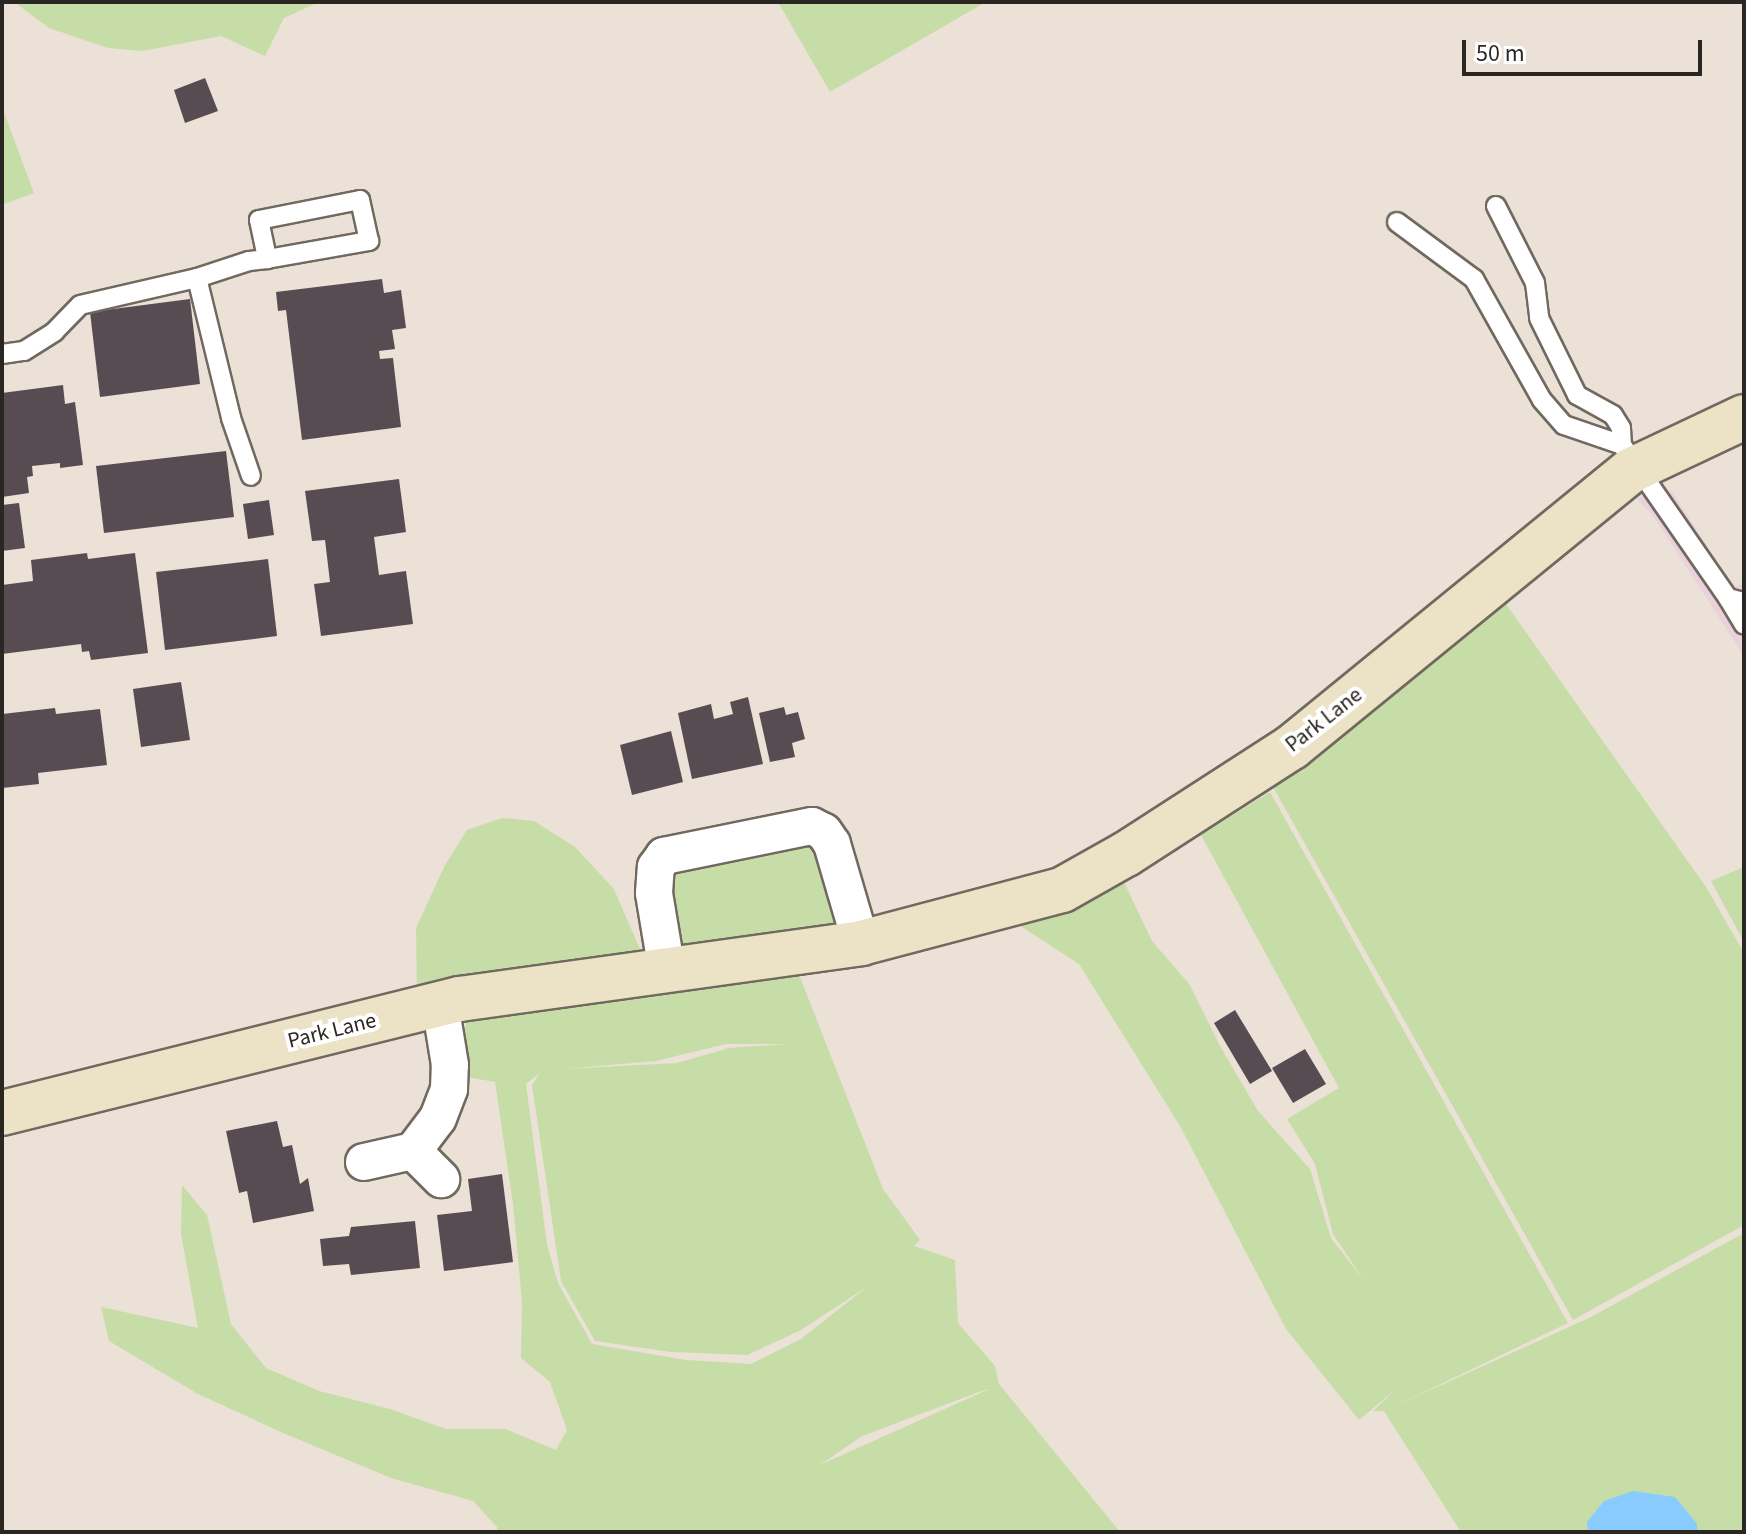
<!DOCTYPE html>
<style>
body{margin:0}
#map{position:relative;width:1746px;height:1534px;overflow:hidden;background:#ebe1d6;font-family:"Source Sans 3",sans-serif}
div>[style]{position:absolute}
.industrial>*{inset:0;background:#e9d2dd}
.green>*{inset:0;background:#c7dda7}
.water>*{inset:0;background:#89cbff}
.building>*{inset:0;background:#584c53}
.roads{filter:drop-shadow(2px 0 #71695f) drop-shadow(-2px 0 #71695f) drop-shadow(0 2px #71695f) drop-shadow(0 -2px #71695f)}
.lane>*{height:18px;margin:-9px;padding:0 9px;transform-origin:9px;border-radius:9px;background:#fff}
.street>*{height:36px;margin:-18px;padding:0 18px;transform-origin:18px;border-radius:18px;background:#fff}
.secondary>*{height:44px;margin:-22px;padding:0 22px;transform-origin:22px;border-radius:22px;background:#ece2c5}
span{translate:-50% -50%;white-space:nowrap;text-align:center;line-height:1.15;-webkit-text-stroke:8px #fff;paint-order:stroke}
.street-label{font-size:22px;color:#2a2622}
.frame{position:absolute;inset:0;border:4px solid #2a2622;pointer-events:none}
.scale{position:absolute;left:1462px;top:40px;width:240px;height:36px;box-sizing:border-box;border:4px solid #2a2622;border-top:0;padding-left:10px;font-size:24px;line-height:28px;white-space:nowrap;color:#2a2622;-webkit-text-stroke:6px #fff;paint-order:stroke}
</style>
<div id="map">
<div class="industrial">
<i style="clip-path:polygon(1671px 490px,1734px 588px,1744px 581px,1744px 656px,1653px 516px,1636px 498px)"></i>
</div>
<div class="green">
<i style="clip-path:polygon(14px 2px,319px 2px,284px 18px,265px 56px,221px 36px,142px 51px,108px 48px,49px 28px)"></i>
<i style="clip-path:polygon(778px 2px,986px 2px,830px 92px)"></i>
<i style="clip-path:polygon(2px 107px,34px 193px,2px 205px)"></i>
<i style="clip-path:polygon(1501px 597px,1706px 887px,1744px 953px,1744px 1225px,1573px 1320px,1273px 787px,1416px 663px)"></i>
<i style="clip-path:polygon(1270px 792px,1568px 1323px,1395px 1406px,1591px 1317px,1744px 1233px,1744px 1532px,1461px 1532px,1384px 1411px,1373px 1411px,1396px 1389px,1359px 1420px,1286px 1329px,1180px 1126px,1079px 964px,1019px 925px,1063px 912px,1123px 880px,1152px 941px,1190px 985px,1219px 1044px,1258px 1111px,1310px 1169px,1331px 1238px,1363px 1279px,1333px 1234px,1315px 1164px,1287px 1119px,1339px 1088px,1201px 835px)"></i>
<i style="clip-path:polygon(502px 818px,534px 821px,575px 847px,614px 889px,642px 954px,417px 990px,416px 928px,445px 865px,467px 830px)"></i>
<i style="clip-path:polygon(811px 842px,824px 860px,840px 922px,677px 948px,666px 893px,673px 870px)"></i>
<i style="clip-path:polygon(1744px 867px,1744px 942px,1711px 881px)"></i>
<i style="clip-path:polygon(evenodd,798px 972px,883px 1189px,920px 1240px,914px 1246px,955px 1260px,958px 1323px,995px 1366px,999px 1384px,1120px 1532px,497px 1532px,497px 1527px,473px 1501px,391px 1478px,283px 1433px,198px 1394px,109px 1341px,101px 1307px,198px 1328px,181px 1234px,182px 1185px,207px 1215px,231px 1324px,266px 1368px,319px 1391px,390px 1409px,446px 1429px,505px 1429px,556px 1450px,567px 1430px,550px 1382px,521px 1358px,522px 1302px,513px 1204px,495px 1082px,461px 1076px,457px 1058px,469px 1014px,798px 972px,726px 1044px,787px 1044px,729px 1048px,677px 1063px,563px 1069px,656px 1061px,726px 1044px,798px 972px,540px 1073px,532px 1085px,561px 1281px,595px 1341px,671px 1352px,747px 1355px,801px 1330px,868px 1286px,801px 1339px,751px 1364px,686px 1360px,592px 1344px,558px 1283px,547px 1245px,526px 1084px,540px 1073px,798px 972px,987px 1389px,987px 1390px,820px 1465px,862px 1436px,987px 1389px)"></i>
</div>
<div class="water">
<i style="clip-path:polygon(1633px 1491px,1675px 1497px,1697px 1524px,1697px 1532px,1588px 1532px,1587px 1522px,1604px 1501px)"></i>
</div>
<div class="building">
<i style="clip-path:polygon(205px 78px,218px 111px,185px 123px,174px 90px)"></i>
<i style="clip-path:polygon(382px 279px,384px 293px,401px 290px,406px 328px,392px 330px,395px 349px,379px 351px,380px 359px,393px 358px,401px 427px,302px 440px,286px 310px,278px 311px,276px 292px)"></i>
<i style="clip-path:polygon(190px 299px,200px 384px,100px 397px,90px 312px)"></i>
<i style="clip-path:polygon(63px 385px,65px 404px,75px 402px,83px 465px,60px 468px,60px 463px,32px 466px,33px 476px,27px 477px,29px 493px,2px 497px,2px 393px)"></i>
<i style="clip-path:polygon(226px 451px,234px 517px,104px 533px,96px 466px)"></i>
<i style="clip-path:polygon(399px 479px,406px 532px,374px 537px,379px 575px,406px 571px,413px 624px,321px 636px,314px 584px,330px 582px,325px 540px,312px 541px,305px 491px)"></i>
<i style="clip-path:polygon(269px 500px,274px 535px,248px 539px,243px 504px)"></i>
<i style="clip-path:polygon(19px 503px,25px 548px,2px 551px,2px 505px)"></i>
<i style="clip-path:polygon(87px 553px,88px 559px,135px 553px,148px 653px,91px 660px,89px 651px,82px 652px,81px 644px,2px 654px,2px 585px,33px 581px,31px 560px)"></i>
<i style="clip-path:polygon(268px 559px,277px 636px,165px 650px,156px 572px)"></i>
<i style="clip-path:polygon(181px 682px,190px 740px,141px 747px,133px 689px)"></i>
<i style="clip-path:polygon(748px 697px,763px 764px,692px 779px,678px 713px,711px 704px,714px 719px,733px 714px,730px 702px)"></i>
<i style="clip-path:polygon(784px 707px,786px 715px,798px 712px,805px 739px,792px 743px,795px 757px,770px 762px,759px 713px)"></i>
<i style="clip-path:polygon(55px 708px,56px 714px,100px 709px,107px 765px,38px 773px,39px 784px,2px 788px,2px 714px)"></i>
<i style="clip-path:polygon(671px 731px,683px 782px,632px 795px,620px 745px)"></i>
<i style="clip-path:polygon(1235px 1010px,1272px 1071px,1250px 1084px,1214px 1023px)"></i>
<i style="clip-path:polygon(1305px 1049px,1326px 1084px,1293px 1103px,1272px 1068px)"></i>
<i style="clip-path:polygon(277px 1121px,283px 1147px,292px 1145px,300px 1184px,308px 1178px,314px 1211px,253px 1223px,247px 1191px,239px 1193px,226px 1131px)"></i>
<i style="clip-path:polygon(502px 1174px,513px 1262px,444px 1271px,437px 1215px,472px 1211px,468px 1179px)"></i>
<i style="clip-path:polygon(415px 1221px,420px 1268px,351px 1275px,349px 1264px,323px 1266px,320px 1239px,349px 1236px,351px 1227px)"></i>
</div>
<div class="roads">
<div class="lane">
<i style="left:1496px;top:206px;width:86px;rotate:63.1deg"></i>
<i style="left:1535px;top:283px;width:35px;rotate:83deg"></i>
<i style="left:1539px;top:318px;width:86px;rotate:63.7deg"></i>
<i style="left:1577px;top:395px;width:41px;rotate:29.1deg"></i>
<i style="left:1613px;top:415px;width:15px;rotate:58deg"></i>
<i style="left:1621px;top:428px;width:17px;rotate:87deg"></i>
<i style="left:1397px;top:222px;width:96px;rotate:36.5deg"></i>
<i style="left:1474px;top:279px;width:139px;rotate:60.7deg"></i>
<i style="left:1542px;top:400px;width:33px;rotate:49deg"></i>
<i style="left:1564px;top:425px;width:61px;rotate:19deg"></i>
<i style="left:1622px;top:445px;width:186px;rotate:55.3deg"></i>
<i style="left:1728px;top:598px;width:16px;rotate:14deg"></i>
<i style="left:197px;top:278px;width:144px;rotate:76.3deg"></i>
<i style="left:231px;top:418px;width:61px;rotate:71deg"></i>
<i style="left:2px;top:354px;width:22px;rotate:-8deg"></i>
<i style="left:24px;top:351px;width:36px;rotate:-32deg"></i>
<i style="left:54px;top:332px;width:37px;rotate:-46deg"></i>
<i style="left:80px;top:305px;width:120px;rotate:-13deg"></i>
<i style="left:197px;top:278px;width:55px;rotate:-18.1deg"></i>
<i style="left:249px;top:261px;width:18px;rotate:-6deg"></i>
<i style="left:267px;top:259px;width:104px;rotate:-10deg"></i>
<i style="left:369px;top:241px;width:42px;rotate:-102.4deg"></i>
<i style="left:360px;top:200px;width:103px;rotate:168.8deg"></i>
<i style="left:259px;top:220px;width:40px;rotate:78deg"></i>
<i style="left:1728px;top:598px;width:31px;rotate:59deg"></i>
</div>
<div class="street">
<i style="left:667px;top:971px;width:79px;rotate:-99.5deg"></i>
<i style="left:654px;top:893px;width:26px;rotate:-86deg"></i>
<i style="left:656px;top:867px;width:14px;rotate:-54deg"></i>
<i style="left:664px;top:856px;width:151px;rotate:-11.5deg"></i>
<i style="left:812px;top:826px;width:13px;rotate:27deg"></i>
<i style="left:824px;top:832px;width:14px;rotate:56deg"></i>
<i style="left:832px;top:844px;width:103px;rotate:73.7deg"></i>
<i style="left:413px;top:1151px;width:40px;rotate:45deg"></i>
<i style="left:364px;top:1162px;width:50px;rotate:-12.7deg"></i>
<i style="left:413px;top:1151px;width:41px;rotate:-52.9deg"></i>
<i style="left:438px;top:1118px;width:31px;rotate:-69deg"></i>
<i style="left:449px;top:1089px;width:24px;rotate:-88deg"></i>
<i style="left:450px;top:1065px;width:62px;rotate:-99.3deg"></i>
</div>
<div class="secondary">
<i style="left:2px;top:1113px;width:472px;rotate:-14deg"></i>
<i style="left:460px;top:999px;width:405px;rotate:-7.9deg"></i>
<i style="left:861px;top:943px;width:208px;rotate:-14.8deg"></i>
<i style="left:1062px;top:890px;width:73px;rotate:-29.4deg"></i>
<i style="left:1126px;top:854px;width:197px;rotate:-32.8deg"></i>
<i style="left:1292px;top:747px;width:439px;rotate:-39.2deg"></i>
<i style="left:1632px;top:470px;width:124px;rotate:-25.3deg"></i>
</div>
</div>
<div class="street-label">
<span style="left:1324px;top:720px;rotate:-38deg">Park Lane</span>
<span style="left:332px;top:1031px;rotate:-14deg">Park Lane</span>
</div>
<div class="frame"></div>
<div class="scale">50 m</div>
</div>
